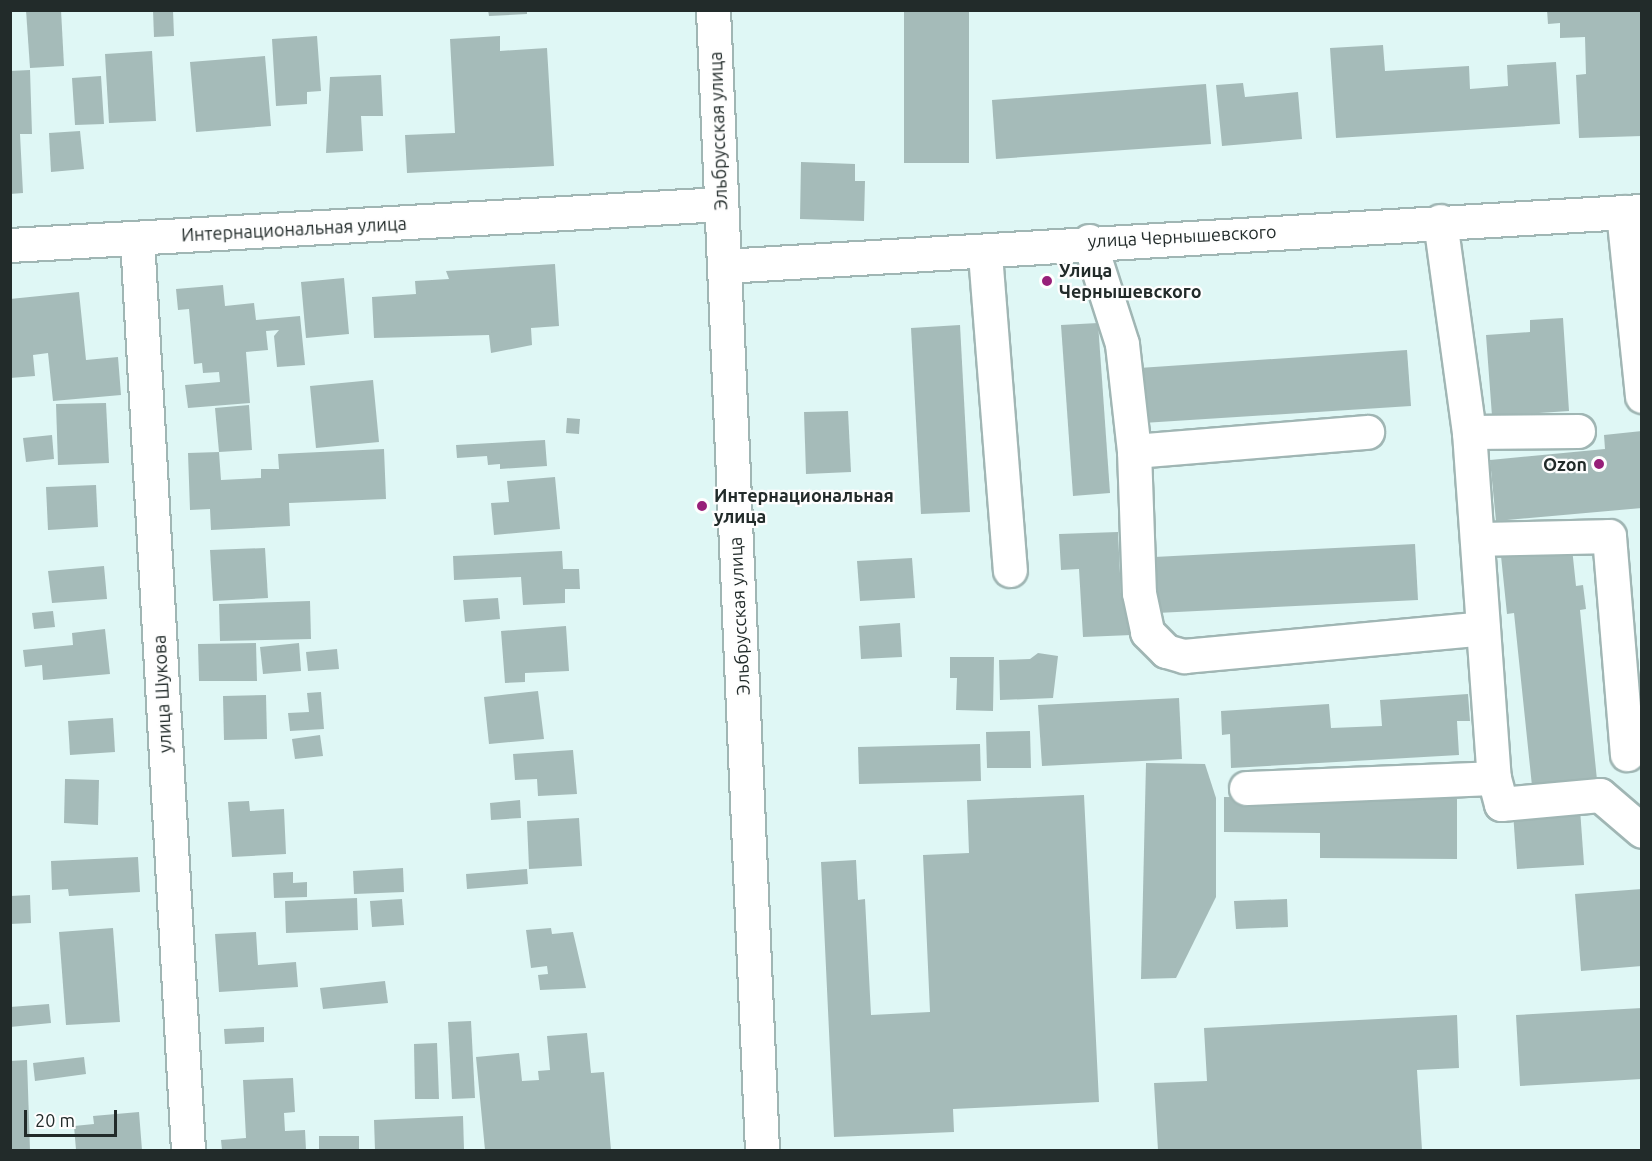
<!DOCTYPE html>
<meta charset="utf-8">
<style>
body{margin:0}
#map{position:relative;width:1652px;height:1161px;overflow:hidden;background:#dff7f5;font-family:Ubuntu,sans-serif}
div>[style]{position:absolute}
.building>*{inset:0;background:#a5bbb9}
.roads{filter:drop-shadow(2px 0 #a0b6b4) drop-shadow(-2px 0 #a0b6b4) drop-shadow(0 2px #a0b6b4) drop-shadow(0 -2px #a0b6b4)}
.minor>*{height:33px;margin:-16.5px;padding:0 16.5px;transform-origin:16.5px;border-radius:16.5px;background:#fff}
.dots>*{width:16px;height:16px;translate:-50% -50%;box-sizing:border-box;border:3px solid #fefefe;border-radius:50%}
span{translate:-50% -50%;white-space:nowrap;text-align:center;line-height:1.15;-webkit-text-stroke:4.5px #fefefe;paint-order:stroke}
.street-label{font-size:18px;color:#222b2a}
.poi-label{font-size:18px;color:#222b2a;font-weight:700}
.left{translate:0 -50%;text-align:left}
.right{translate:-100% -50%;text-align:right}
.frame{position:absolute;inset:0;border:12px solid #222b2a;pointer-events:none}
.scale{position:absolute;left:24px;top:1110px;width:93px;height:27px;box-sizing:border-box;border:3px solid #222b2a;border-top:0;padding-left:8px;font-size:18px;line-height:21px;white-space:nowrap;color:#222b2a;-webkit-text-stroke:4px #fefefe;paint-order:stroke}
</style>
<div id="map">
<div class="building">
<i style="clip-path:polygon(26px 10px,61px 10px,64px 66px,30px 68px)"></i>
<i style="clip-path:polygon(153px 10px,173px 10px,174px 36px,154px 37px)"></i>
<i style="clip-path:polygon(488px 10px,527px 10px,527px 14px,489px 16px)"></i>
<i style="clip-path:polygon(904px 10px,969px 10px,969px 163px,904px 163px)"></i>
<i style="clip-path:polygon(1547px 10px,1642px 10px,1642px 136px,1579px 138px,1576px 75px,1586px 74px,1585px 37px,1560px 38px,1560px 23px,1548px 24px)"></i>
<i style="clip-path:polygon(317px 36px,321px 91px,307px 92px,307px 104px,276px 106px,272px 39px)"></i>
<i style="clip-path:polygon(500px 36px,500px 51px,547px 48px,554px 166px,407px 173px,405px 135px,455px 133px,450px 39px)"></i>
<i style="clip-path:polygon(1383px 45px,1385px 71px,1469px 66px,1470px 89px,1508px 86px,1507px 65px,1556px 62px,1560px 124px,1336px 138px,1330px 48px)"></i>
<i style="clip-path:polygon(152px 51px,156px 121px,109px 123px,105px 54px)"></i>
<i style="clip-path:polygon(265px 56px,271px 126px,196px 132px,190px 62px)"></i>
<i style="clip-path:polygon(30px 70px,32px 134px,20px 134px,23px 193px,10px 194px,10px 71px)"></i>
<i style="clip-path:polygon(381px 75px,383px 116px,361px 116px,363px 151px,326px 153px,330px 77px)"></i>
<i style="clip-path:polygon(101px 76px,104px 124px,75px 125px,72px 78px)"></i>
<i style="clip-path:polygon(1243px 83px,1245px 97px,1298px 92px,1302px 139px,1222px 146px,1216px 85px)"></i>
<i style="clip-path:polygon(1206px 84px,1211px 144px,996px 159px,992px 100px)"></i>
<i style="clip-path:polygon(80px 131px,84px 169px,51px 172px,49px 133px)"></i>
<i style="clip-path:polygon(801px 162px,855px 164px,855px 181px,865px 181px,864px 221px,800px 219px)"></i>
<i style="clip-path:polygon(555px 264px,559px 326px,531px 328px,532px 345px,491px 353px,489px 335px,374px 338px,372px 297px,416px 294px,415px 281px,449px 279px,446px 271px)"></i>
<i style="clip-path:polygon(344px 278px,349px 334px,306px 338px,301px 282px)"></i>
<i style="clip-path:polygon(223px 285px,225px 306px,254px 303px,256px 320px,300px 316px,305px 365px,277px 367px,274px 336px,279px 330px,266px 331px,268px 350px,246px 352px,250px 403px,188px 408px,185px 385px,220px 382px,219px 372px,203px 373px,202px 363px,194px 364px,189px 309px,178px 310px,176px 289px)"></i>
<i style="clip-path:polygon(79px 292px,86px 360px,118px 357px,121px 395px,53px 401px,48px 353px,33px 355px,35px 376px,10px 378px,10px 299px)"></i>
<i style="clip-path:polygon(1563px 318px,1569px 411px,1492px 416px,1486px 335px,1530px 332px,1530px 320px)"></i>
<i style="clip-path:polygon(1098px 323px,1110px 493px,1073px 496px,1061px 325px)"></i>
<i style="clip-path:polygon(960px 325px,970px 512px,921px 514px,911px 328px)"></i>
<i style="clip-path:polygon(1407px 350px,1411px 406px,1143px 423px,1139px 368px)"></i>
<i style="clip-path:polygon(373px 380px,379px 442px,316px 448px,310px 386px)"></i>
<i style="clip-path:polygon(106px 403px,109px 463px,58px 465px,56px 404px)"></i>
<i style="clip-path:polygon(249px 405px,252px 450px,219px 452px,221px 480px,261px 478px,261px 469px,279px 469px,278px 454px,384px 449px,386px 499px,289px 503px,290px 526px,211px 530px,210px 509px,190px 510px,188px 453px,219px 452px,215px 408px)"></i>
<i style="clip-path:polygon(848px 411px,851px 472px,806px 474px,804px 412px)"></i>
<i style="clip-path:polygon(567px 418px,580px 419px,579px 434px,566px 433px)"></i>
<i style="clip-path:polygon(1642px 431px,1642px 508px,1496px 521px,1490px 460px,1605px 449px,1604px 435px)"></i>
<i style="clip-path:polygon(52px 435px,54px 459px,26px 462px,23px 438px)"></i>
<i style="clip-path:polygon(545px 440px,547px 466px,500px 469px,500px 464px,488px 465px,487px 456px,457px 458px,456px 445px)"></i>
<i style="clip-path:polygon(555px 477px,560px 529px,494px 535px,491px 503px,509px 502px,507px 481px)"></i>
<i style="clip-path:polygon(96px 485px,98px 527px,48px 530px,46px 487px)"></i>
<i style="clip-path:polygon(1118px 532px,1121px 594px,1130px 594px,1132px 635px,1083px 637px,1079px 569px,1061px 570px,1059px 534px)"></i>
<i style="clip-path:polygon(1415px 544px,1418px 600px,1157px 613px,1154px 557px)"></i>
<i style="clip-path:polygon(265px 548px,268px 598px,213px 601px,210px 550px)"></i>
<i style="clip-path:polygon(1572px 548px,1576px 586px,1583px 585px,1586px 609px,1580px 610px,1597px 780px,1532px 786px,1514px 613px,1507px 614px,1501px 556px)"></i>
<i style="clip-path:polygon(562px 551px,563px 569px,579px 569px,580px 589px,565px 589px,565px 603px,523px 605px,521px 577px,454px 580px,453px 556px)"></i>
<i style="clip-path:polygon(912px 558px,915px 598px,860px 601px,857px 561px)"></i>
<i style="clip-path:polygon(104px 566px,107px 599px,52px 603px,48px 571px)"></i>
<i style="clip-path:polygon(498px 598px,500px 619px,465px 622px,463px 600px)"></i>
<i style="clip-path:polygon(310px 601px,311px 639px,220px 641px,219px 604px)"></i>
<i style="clip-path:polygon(53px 611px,55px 627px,34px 629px,32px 613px)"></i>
<i style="clip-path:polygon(900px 623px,902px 657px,861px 659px,859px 626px)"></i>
<i style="clip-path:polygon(566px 626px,569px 671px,525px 673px,525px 682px,505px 683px,501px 631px)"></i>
<i style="clip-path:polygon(105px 629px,110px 674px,43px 680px,42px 665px,25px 667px,23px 650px,73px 645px,72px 633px)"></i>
<i style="clip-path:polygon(256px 643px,257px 681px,199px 681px,198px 644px)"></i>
<i style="clip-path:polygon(299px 643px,301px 671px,263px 674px,260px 647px)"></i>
<i style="clip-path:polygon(337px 649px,339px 669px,308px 671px,306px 652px)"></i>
<i style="clip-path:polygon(1038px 653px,1058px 656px,1053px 698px,1000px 700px,999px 660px,1030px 659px)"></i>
<i style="clip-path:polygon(950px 657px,994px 657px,993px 711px,956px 710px,957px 678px,950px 678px)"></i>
<i style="clip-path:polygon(538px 691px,544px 739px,489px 744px,484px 697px)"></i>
<i style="clip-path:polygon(321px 692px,324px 729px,290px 731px,288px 713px,309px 712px,307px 693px)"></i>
<i style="clip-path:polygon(1468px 694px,1470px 721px,1457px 721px,1459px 755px,1231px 768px,1230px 734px,1222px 735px,1221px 711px,1329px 704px,1331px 728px,1382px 726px,1380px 700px)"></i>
<i style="clip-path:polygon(266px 695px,267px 739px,224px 740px,223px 696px)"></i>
<i style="clip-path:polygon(1179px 698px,1182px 759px,1042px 766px,1038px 705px)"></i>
<i style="clip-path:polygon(113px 718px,115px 752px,70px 755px,68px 721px)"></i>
<i style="clip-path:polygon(1030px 731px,1031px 768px,987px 768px,986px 732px)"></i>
<i style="clip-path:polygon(320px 735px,323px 756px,295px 759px,292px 739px)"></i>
<i style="clip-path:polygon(980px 744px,981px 781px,859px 784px,858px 747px)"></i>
<i style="clip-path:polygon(573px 750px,577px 794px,538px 796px,537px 779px,515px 780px,513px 754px)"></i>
<i style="clip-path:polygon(1146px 763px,1205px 764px,1216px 798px,1216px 897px,1176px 978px,1141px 979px)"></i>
<i style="clip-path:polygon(65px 779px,99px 780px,98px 825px,64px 823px)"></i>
<i style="clip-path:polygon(1084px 795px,1099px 1102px,953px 1109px,954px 1132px,834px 1137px,821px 862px,856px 860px,858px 900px,865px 899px,871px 1015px,930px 1012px,923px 855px,969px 853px,967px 800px)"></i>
<i style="clip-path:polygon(1224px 797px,1457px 799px,1457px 859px,1320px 858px,1320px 833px,1224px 832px)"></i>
<i style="clip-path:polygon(520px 800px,521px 818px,491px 820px,490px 803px)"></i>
<i style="clip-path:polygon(249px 801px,250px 811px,284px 809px,286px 854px,232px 857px,228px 802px)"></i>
<i style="clip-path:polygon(1580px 809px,1584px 865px,1517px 869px,1513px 812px)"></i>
<i style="clip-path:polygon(579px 818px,582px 866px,529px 869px,527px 821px)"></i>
<i style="clip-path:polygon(138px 857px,140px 892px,69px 896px,68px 889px,52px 890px,51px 861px)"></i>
<i style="clip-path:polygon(403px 868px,404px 892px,354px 894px,353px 871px)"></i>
<i style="clip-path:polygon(527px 869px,528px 884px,467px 889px,466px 874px)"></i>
<i style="clip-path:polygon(293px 872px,293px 883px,307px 882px,307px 897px,274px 898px,273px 873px)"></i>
<i style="clip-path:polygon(1642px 889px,1642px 966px,1581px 971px,1575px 894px)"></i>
<i style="clip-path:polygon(30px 895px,31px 923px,10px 924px,10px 896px)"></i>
<i style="clip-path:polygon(357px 898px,358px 930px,286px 933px,285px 901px)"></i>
<i style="clip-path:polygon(402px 899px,404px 925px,372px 927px,370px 901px)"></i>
<i style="clip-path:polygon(1287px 899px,1288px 927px,1236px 929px,1234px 901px)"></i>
<i style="clip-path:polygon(113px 928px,120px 1022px,66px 1025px,59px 932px)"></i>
<i style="clip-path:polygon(551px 928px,552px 934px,573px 932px,586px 988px,540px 990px,538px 975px,548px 974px,547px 966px,531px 968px,526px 930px)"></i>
<i style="clip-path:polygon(256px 932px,258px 965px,296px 962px,298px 987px,219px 992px,215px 934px)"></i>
<i style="clip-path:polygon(385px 981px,388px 1003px,323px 1009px,320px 988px)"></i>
<i style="clip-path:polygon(49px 1004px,51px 1023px,10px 1027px,10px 1007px)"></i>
<i style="clip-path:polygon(1642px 1008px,1642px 1079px,1520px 1086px,1516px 1015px)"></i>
<i style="clip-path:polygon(1457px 1015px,1459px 1068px,1417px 1070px,1422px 1150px,1158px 1150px,1154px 1083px,1207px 1081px,1204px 1028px)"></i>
<i style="clip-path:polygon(471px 1021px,475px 1098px,452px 1099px,448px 1022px)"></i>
<i style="clip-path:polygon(264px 1027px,264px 1042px,225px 1044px,224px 1029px)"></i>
<i style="clip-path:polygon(587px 1033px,591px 1073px,604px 1072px,611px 1150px,485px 1150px,476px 1057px,519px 1053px,522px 1081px,539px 1080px,538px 1071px,550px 1070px,547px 1036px)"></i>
<i style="clip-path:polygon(437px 1043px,439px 1099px,415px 1099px,414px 1044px)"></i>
<i style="clip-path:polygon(84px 1057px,86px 1074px,35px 1081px,33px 1063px)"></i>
<i style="clip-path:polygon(27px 1060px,30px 1150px,10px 1150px,10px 1061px)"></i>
<i style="clip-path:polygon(293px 1078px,295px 1112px,284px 1113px,285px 1131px,305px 1130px,306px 1150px,222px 1150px,221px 1140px,246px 1138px,243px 1080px)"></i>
<i style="clip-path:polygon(139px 1112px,142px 1150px,76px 1150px,74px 1126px,94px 1124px,93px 1116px)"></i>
<i style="clip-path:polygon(463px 1116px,464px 1150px,375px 1150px,374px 1120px)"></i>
<i style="clip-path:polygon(319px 1136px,359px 1136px,359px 1150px,319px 1150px)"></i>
</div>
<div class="roads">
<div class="minor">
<i style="left:713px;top:10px;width:1141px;rotate:87.54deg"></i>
<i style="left:1623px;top:212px;width:185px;rotate:84.1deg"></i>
<i style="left:1440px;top:221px;width:213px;rotate:82.2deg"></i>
<i style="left:1469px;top:432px;width:347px;rotate:85.9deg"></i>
<i style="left:1494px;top:778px;width:27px;rotate:75deg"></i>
<i style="left:1501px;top:804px;width:99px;rotate:-5.2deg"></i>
<i style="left:1600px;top:795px;width:55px;rotate:40.6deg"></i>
<i style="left:137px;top:238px;width:913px;rotate:86.8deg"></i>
<i style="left:1089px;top:241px;width:108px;rotate:72.2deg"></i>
<i style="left:1122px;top:344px;width:108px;rotate:83.6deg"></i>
<i style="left:1134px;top:451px;width:142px;rotate:88deg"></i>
<i style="left:1139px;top:593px;width:40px;rotate:78deg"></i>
<i style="left:1147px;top:632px;width:27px;rotate:45deg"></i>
<i style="left:1166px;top:651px;width:19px;rotate:16deg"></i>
<i style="left:1184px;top:656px;width:300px;rotate:-5.3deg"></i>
<i style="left:10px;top:245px;width:712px;rotate:-3.3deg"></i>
<i style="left:985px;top:254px;width:317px;rotate:85.5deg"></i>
<i style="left:724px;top:266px;width:920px;rotate:-3.43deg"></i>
<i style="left:1469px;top:432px;width:109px;rotate:-0.5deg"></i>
<i style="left:1134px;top:451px;width:234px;rotate:-4.7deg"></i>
<i style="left:1477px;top:539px;width:132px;rotate:-1.3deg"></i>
<i style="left:1609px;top:536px;width:219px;rotate:85.3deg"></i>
<i style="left:1246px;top:788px;width:248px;rotate:-2.3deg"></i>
</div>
</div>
<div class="dots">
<i style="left:1047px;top:281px;background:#971f79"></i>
<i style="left:1599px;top:464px;background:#971f79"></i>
<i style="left:702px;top:506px;background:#971f79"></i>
</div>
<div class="street-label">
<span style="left:718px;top:131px;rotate:-92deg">Эльбрусская улица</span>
<span style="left:294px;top:229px;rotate:-3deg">Интернациональная улица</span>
<span style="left:1182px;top:236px;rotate:-3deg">улица Чернышевского</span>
<span style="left:739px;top:616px;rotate:-93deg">Эльбрусская улица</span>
<span style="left:162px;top:694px;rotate:-93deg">улица Шукова</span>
</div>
<div class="poi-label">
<span class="left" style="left:1059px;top:281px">Улица<br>Чернышевского</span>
<span class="right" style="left:1587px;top:464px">Ozon</span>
<span class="left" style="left:714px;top:506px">Интернациональная<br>улица</span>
</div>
<div class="frame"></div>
<div class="scale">20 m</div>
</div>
